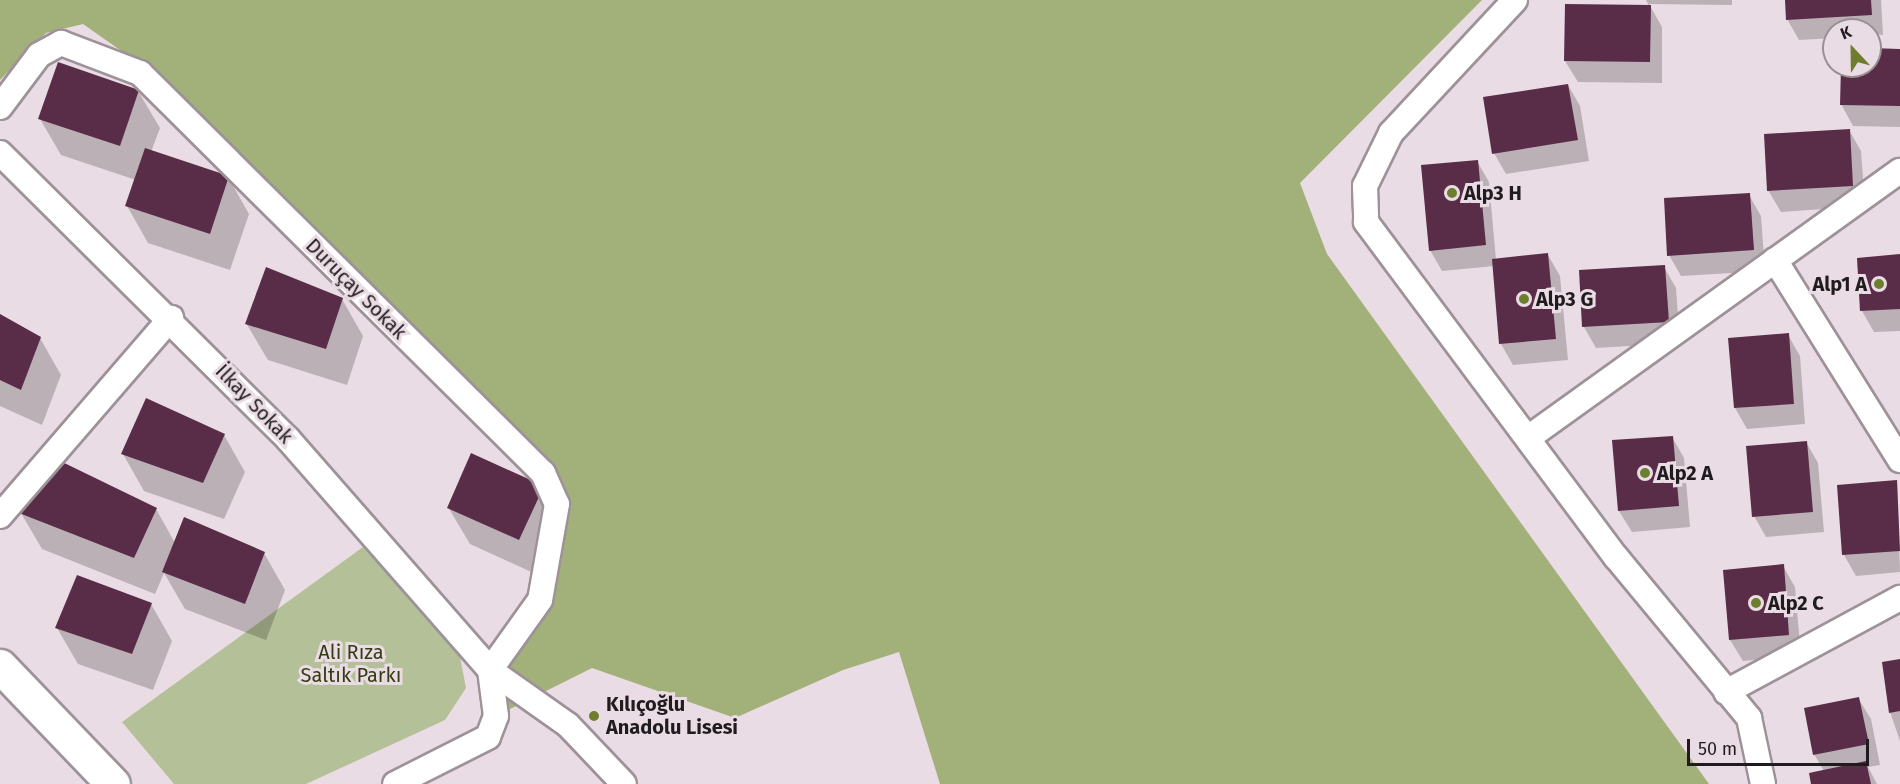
<!DOCTYPE html>
<meta charset="utf-8">
<style>
body{margin:0}
#map{position:relative;width:1900px;height:784px;overflow:hidden;background:#eadce4;font-family:"Fira Sans",sans-serif}
div>[style]{position:absolute}
.green>*{inset:0;background:#b4c097}
.forest>*{inset:0;background:#a2b079}
.shadow>*{inset:0;background:#0003}
.building>*{inset:0;background:#592c48}
.roads{filter:drop-shadow(2px 0 #9e9299) drop-shadow(-2px 0 #9e9299) drop-shadow(0 2px #9e9299) drop-shadow(0 -2px #9e9299)}
.minor>*{height:24px;margin:-12px;padding:0 12px;transform-origin:12px;border-radius:12px;background:#fff}
.secondary>*{height:33px;margin:-16.5px;padding:0 16.5px;transform-origin:16.5px;border-radius:16.5px;background:#fff}
.dots>*{width:16px;height:16px;translate:-50% -50%;box-sizing:border-box;border:3px solid #eadce4;border-radius:50%}
span{translate:-50% -50%;white-space:nowrap;text-align:center;line-height:1.15;-webkit-text-stroke:6px #eadce4;paint-order:stroke}
.poi-label{font-size:20px;color:#201b1e;font-weight:700}
.left{translate:0 -50%;text-align:left}
.right{translate:-100% -50%;text-align:right}
.street-label{font-size:20px;color:#201b1e}
.park-label{font-size:20px;color:#333d12}
.north{position:absolute;left:1822px;top:18px;width:60px;height:60px;box-sizing:border-box;background:#eadce4;border:2px solid #998f95;border-radius:50%;rotate:338deg;font-size:16px;font-weight:700;line-height:24px;text-align:center;color:#201b1e}
.north::after{content:'';display:block;margin:auto;width:21px;height:27px;background:#6d7f2e;clip-path:polygon(50% 0,100% 100%,50% 72%,0 100%)}
.scale{position:absolute;left:1687px;top:739px;width:182px;height:27px;box-sizing:border-box;border:3px solid #201b1e;border-top:0;padding-left:8px;font-size:18px;line-height:21px;white-space:nowrap;color:#201b1e;-webkit-text-stroke:4px #eadce4;paint-order:stroke}
</style>
<div id="map">
<div class="green">
<i style="clip-path:polygon(363px 547px,459px 652px,466px 688px,445px 720px,306px 784px,174px 784px,122px 722px)"></i>
</div>
<div class="forest">
<i style="clip-path:polygon(0 0,1482px 0,1300px 183px,1327px 254px,1709px 784px,940px 784px,899px 652px,843px 670px,735px 718px,592px 668px,496px 716px,490px 670px,540px 600px,557px 504px,167px 83px,83px 24px,46px 33px,0 80px)"></i>
</div>
<div class="shadow">
<i style="clip-path:polygon(1646px 0,1732px 0,1732px 5px,1649px 4px,1662px 27px,1662px 83px,1578px 82px,1565px 61px,1649px 6px)"></i>
<i style="clip-path:polygon(1786px 0,1881px 0,1883px 35px,1834px 30px,1834px 38px,1799px 40px,1787px 19px)"></i>
<i style="clip-path:polygon(1870px 50px,1900px 51px,1900px 127px,1853px 126px,1841px 104px,1842px 66px,1870px 66px)"></i>
<i style="clip-path:polygon(1568px 85px,1580px 106px,1589px 161px,1506px 174px,1494px 153px)"></i>
<i style="clip-path:polygon(138px 91px,160px 128px,151px 152px,228px 177px,249px 214px,230px 270px,148px 243px,127px 206px,136px 180px,61px 155px,40px 119px)"></i>
<i style="clip-path:polygon(1849px 130px,1861px 151px,1865px 206px,1781px 212px,1768px 190px)"></i>
<i style="clip-path:polygon(1477px 161px,1489px 182px,1496px 260px,1548px 255px,1560px 276px,1568px 360px,1513px 365px,1501px 344px,1494px 266px,1442px 271px,1430px 250px)"></i>
<i style="clip-path:polygon(1749px 195px,1761px 216px,1765px 271px,1681px 276px,1669px 255px)"></i>
<i style="clip-path:polygon(1900px 256px,1900px 331px,1874px 332px,1862px 311px,1859px 260px)"></i>
<i style="clip-path:polygon(1664px 267px,1676px 288px,1680px 343px,1596px 348px,1584px 327px,1580px 272px)"></i>
<i style="clip-path:polygon(342px 299px,363px 336px,347px 385px,268px 360px,246px 323px)"></i>
<i style="clip-path:polygon(0 316px,40px 338px,61px 375px,42px 425px,0 406px)"></i>
<i style="clip-path:polygon(1788px 335px,1800px 356px,1805px 424px,1747px 429px,1735px 408px,1730px 339px)"></i>
<i style="clip-path:polygon(224px 435px,245px 472px,224px 519px,144px 491px,123px 454px)"></i>
<i style="clip-path:polygon(1672px 437px,1684px 458px,1690px 527px,1632px 532px,1619px 511px)"></i>
<i style="clip-path:polygon(1806px 442px,1818px 463px,1824px 532px,1766px 537px,1754px 516px)"></i>
<i style="clip-path:polygon(1897px 481px,1900px 572px,1856px 576px,1844px 555px)"></i>
<i style="clip-path:polygon(543px 487px,564px 523px,540px 576px,470px 544px,448px 507px)"></i>
<i style="clip-path:polygon(156px 509px,175px 543px,264px 553px,285px 590px,266px 640px,185px 609px,164px 573px,155px 594px,42px 549px,21px 513px)"></i>
<i style="clip-path:polygon(1783px 566px,1795px 587px,1801px 656px,1743px 661px,1730px 640px)"></i>
<i style="clip-path:polygon(151px 604px,172px 641px,153px 690px,78px 664px,57px 628px)"></i>
<i style="clip-path:polygon(1900px 661px,1900px 741px,1890px 712px)"></i>
<i style="clip-path:polygon(1858px 698px,1871px 719px,1880px 765px,1868px 767px,1877px 784px,1813px 784px,1824px 771px,1814px 754px)"></i>
</div>
<div class="building">
<i style="clip-path:polygon(1785px 0,1871px 0,1872px 15px,1786px 20px)"></i>
<i style="clip-path:polygon(1565px 4px,1651px 5px,1650px 62px,1564px 61px)"></i>
<i style="clip-path:polygon(1870px 48px,1900px 49px,1900px 106px,1840px 105px,1841px 66px,1870px 66px)"></i>
<i style="clip-path:polygon(58px 62px,139px 90px,120px 146px,38px 119px)"></i>
<i style="clip-path:polygon(1568px 84px,1578px 140px,1492px 154px,1483px 97px)"></i>
<i style="clip-path:polygon(1850px 129px,1853px 186px,1767px 191px,1764px 134px)"></i>
<i style="clip-path:polygon(145px 148px,229px 176px,210px 234px,125px 206px)"></i>
<i style="clip-path:polygon(1478px 160px,1486px 245px,1429px 251px,1421px 165px)"></i>
<i style="clip-path:polygon(1750px 193px,1754px 250px,1667px 256px,1664px 198px)"></i>
<i style="clip-path:polygon(1548px 253px,1556px 339px,1499px 344px,1492px 259px)"></i>
<i style="clip-path:polygon(1900px 254px,1900px 309px,1860px 311px,1857px 258px)"></i>
<i style="clip-path:polygon(1665px 265px,1669px 322px,1582px 327px,1579px 270px)"></i>
<i style="clip-path:polygon(266px 267px,343px 298px,326px 349px,245px 324px)"></i>
<i style="clip-path:polygon(0 314px,41px 337px,21px 390px,0 380px)"></i>
<i style="clip-path:polygon(1789px 333px,1794px 404px,1734px 408px,1728px 338px)"></i>
<i style="clip-path:polygon(146px 398px,225px 434px,203px 483px,121px 454px)"></i>
<i style="clip-path:polygon(1673px 436px,1679px 506px,1618px 511px,1612px 440px)"></i>
<i style="clip-path:polygon(1807px 441px,1813px 512px,1752px 517px,1746px 446px)"></i>
<i style="clip-path:polygon(471px 453px,544px 486px,519px 540px,447px 508px)"></i>
<i style="clip-path:polygon(56px 459px,157px 508px,134px 558px,19px 513px)"></i>
<i style="clip-path:polygon(1897px 480px,1900px 551px,1842px 555px,1837px 485px)"></i>
<i style="clip-path:polygon(184px 517px,265px 552px,245px 604px,162px 572px)"></i>
<i style="clip-path:polygon(1784px 564px,1789px 635px,1729px 640px,1723px 570px)"></i>
<i style="clip-path:polygon(77px 575px,152px 603px,132px 654px,55px 628px)"></i>
<i style="clip-path:polygon(1900px 659px,1900px 711px,1889px 713px,1882px 662px)"></i>
<i style="clip-path:polygon(1859px 697px,1869px 744px,1813px 755px,1804px 708px)"></i>
<i style="clip-path:polygon(1866px 761px,1871px 784px,1811px 784px,1809px 773px)"></i>
</div>
<div class="roads">
<div class="minor">
<i style="left:1515px;top:0;width:182px;rotate:133deg"></i>
<i style="left:1391px;top:133px;width:59px;rotate:116.1deg"></i>
<i style="left:1365px;top:186px;width:36px;rotate:88deg"></i>
<i style="left:1366px;top:222px;width:418px;rotate:53.3deg"></i>
<i style="left:1616px;top:557px;width:209px;rotate:50.4deg"></i>
<i style="left:1749px;top:718px;width:67px;rotate:78deg"></i>
<i style="left:0;top:107px;width:65px;rotate:-53.1deg"></i>
<i style="left:39px;top:55px;width:25px;rotate:-29deg"></i>
<i style="left:61px;top:43px;width:85px;rotate:20.8deg"></i>
<i style="left:140px;top:73px;width:568px;rotate:44.79deg"></i>
<i style="left:543px;top:473px;width:34px;rotate:66deg"></i>
<i style="left:557px;top:504px;width:97px;rotate:100deg"></i>
<i style="left:540px;top:600px;width:86px;rotate:125.5deg"></i>
<i style="left:490px;top:670px;width:95px;rotate:35.2deg"></i>
<i style="left:568px;top:725px;width:81px;rotate:46.5deg"></i>
<i style="left:0;top:153px;width:406px;rotate:44.8deg"></i>
<i style="left:288px;top:439px;width:307px;rotate:48.8deg"></i>
<i style="left:490px;top:670px;width:46px;rotate:82.6deg"></i>
<i style="left:496px;top:716px;width:22px;rotate:111deg"></i>
<i style="left:488px;top:737px;width:104px;rotate:153.2deg"></i>
<i style="left:1775px;top:260px;width:236px;rotate:58deg"></i>
<i style="left:1528px;top:438px;width:458px;rotate:-35.7deg"></i>
<i style="left:0;top:516px;width:262px;rotate:-49.2deg"></i>
<i style="left:1726px;top:692px;width:198px;rotate:-28.4deg"></i>
</div>
<div class="secondary">
<i style="left:0;top:666px;width:163px;rotate:46.2deg"></i>
</div>
</div>
<div class="dots">
<i style="left:1452px;top:193px;background:#6d7f2e"></i>
<i style="left:1879px;top:284px;background:#6d7f2e"></i>
<i style="left:1524px;top:299px;background:#6d7f2e"></i>
<i style="left:1645px;top:473px;background:#6d7f2e"></i>
<i style="left:1756px;top:603px;background:#6d7f2e"></i>
<i style="left:594px;top:716px;background:#6d7f2e"></i>
</div>
<div class="poi-label">
<span class="left" style="left:1464px;top:193px">Alp3 H</span>
<span class="right" style="left:1867px;top:284px">Alp1 A</span>
<span class="left" style="left:1536px;top:299px">Alp3 G</span>
<span class="left" style="left:1657px;top:473px">Alp2 A</span>
<span class="left" style="left:1768px;top:603px">Alp2 C</span>
<span class="left" style="left:606px;top:716px">Kılıçoğlu<br>Anadolu Lisesi</span>
</div>
<div class="street-label">
<span style="left:356px;top:289px;rotate:45deg">Duruçay Sokak</span>
<span style="left:254px;top:404px;rotate:46deg">İlkay Sokak</span>
</div>
<div class="park-label">
<span style="left:351px;top:664px">Ali Rıza<br>Saltık Parkı</span>
</div>
<div class="north">K</div>
<div class="scale">50 m</div>
</div>
